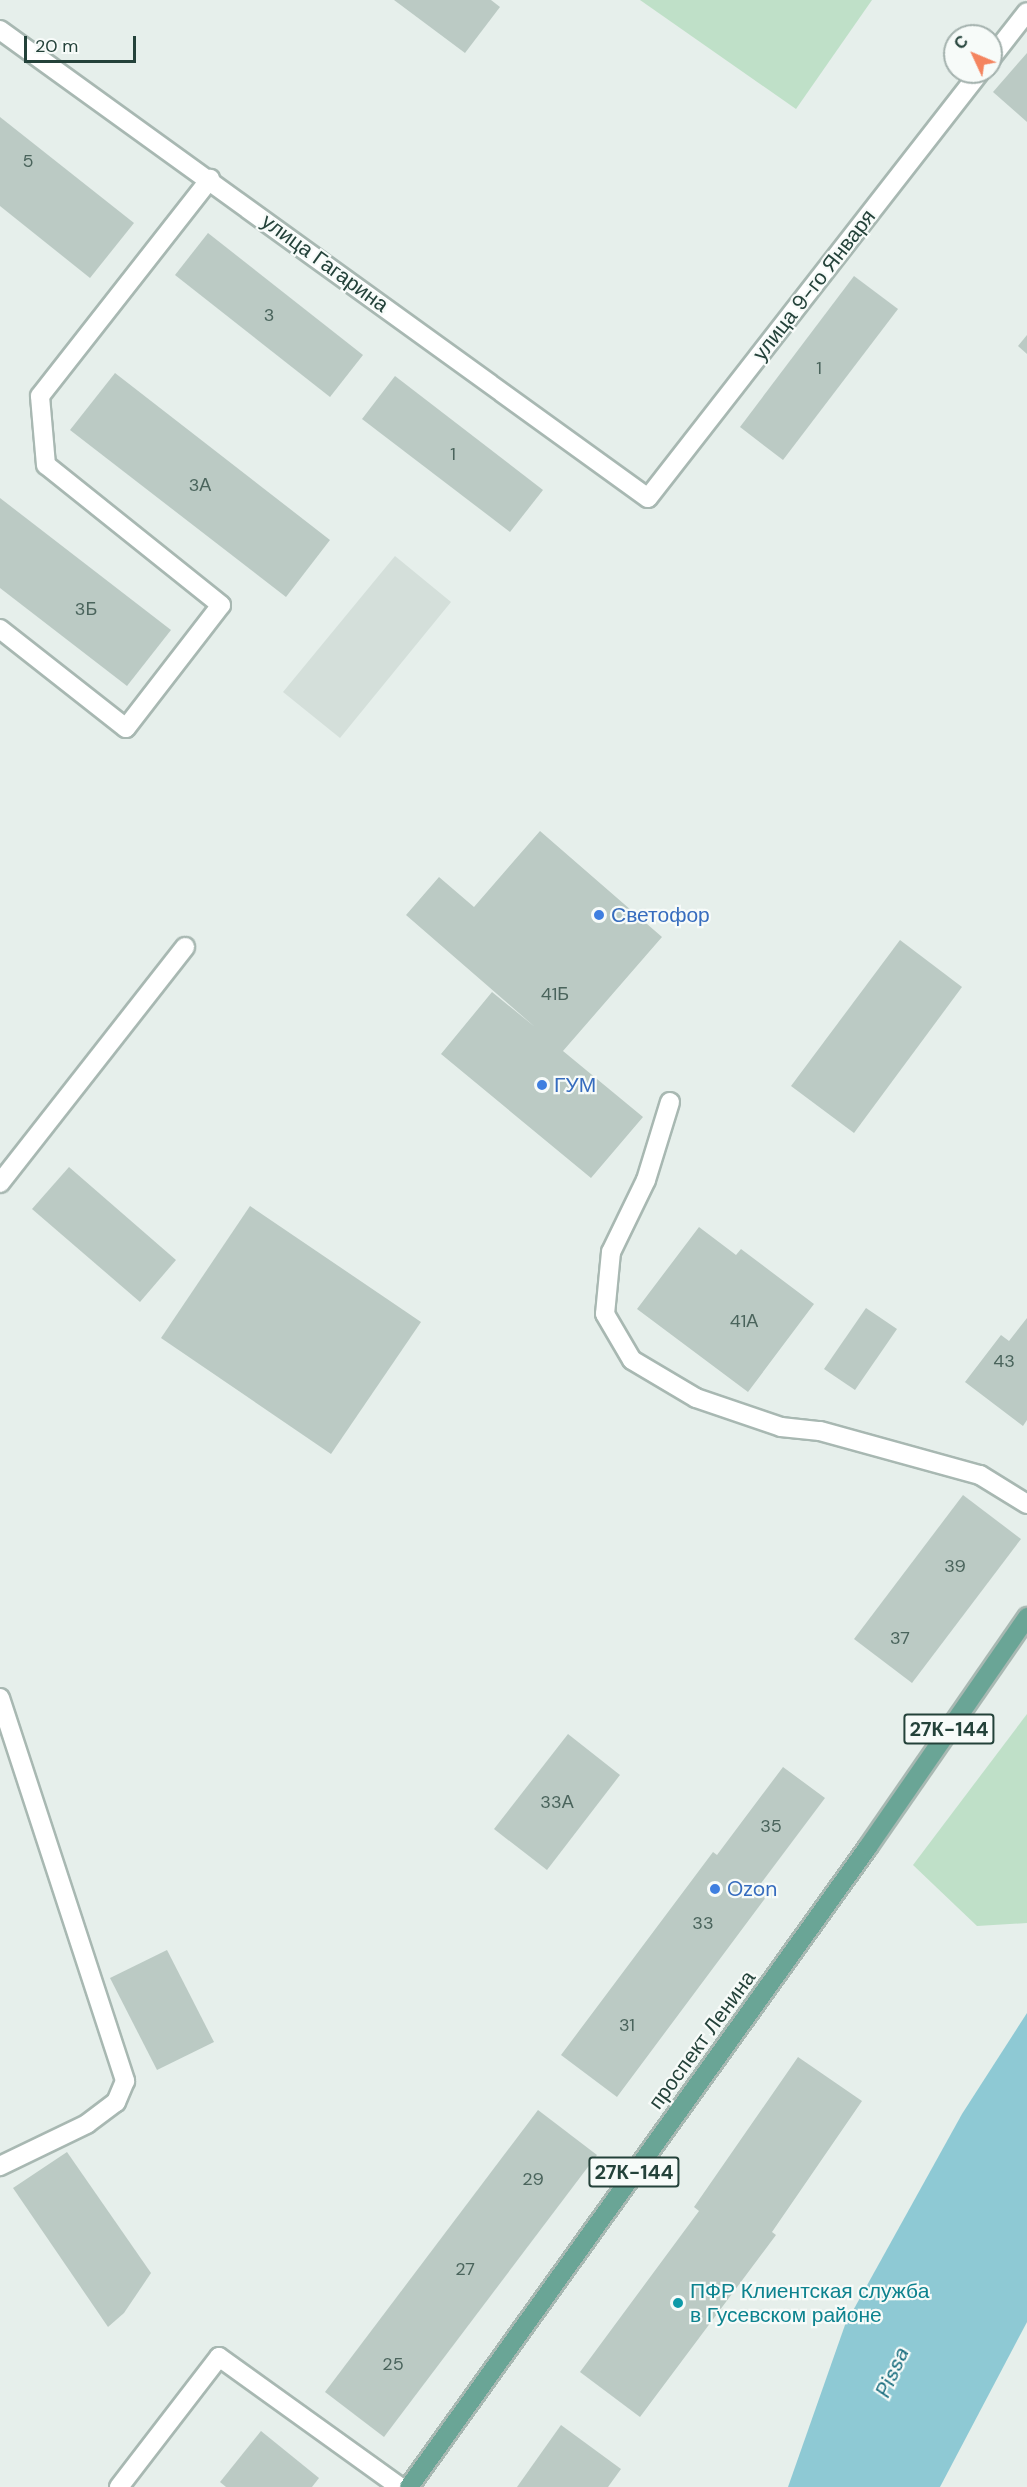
<!DOCTYPE html>
<meta charset="utf-8">
<style>
body{margin:0}
#map{position:relative;width:1027px;height:2487px;overflow:hidden;background:#e6efeb;font-family:"DM Sans",sans-serif}
div>[style]{position:absolute}
.built>*{inset:0;background:#d4dfda}
.green>*{inset:0;background:#bfe0c8}
.water>*{inset:0;background:#8ec9d4}
.building>*{inset:0;background:#bbcac4}
.roads{filter:drop-shadow(2px 0 #a8b8b2) drop-shadow(-2px 0 #a8b8b2) drop-shadow(0 2px #a8b8b2) drop-shadow(0 -2px #a8b8b2)}
.service>*{height:18px;margin:-9px;padding:0 9px;transform-origin:9px;border-radius:9px;background:#fff}
.minor>*{height:18px;margin:-9px;padding:0 9px;transform-origin:9px;border-radius:9px;background:#fff}
.primary>*{height:18px;margin:-9px;padding:0 9px;transform-origin:9px;border-radius:9px;background:#6aa596}
.dots>*{width:16px;height:16px;translate:-50% -50%;box-sizing:border-box;border:3px solid #f7fbf9;border-radius:50%}
span{translate:-50% -50%;white-space:nowrap;text-align:center;line-height:1.15;-webkit-text-stroke:4.5px #f7fbf9;paint-order:stroke}
.number-label{font-size:18px;color:#4a645c}
.number-label span{-webkit-text-stroke-width:0}
.shield-label span{padding:2px 4px;background:#f7fbf9;border:2px solid;border-radius:4px;-webkit-text-stroke-width:0}
.shield-label{font-size:20px;color:#24423a;font-weight:700}
.street-label{font-size:21px;color:#24423a}
.shop-label{font-size:21px;color:#366cbe}
.left{translate:0 -50%;text-align:left}
.culture-label{font-size:21px;color:#0d838f}
.water-label{font-size:22px;color:#1c6f80;font-style:italic}
.north{position:absolute;left:943px;top:24px;width:60px;height:60px;box-sizing:border-box;background:#f7fbf9;border:2px solid #a3b1ad;border-radius:50%;rotate:314deg;font-size:16px;font-weight:700;line-height:24px;text-align:center;color:#24423a}
.north::after{content:'';display:block;margin:auto;width:21px;height:27px;background:#f4845f;clip-path:polygon(50% 0,100% 100%,50% 72%,0 100%)}
.scale{position:absolute;left:24px;top:36px;width:112px;height:27px;box-sizing:border-box;border:3px solid #24423a;border-top:0;padding-left:8px;font-size:18px;line-height:21px;white-space:nowrap;color:#24423a;-webkit-text-stroke:4px #f7fbf9;paint-order:stroke}
</style>
<div id="map">
<div class="built">
<i style="clip-path:polygon(395px 556px,451px 602px,340px 738px,283px 692px)"></i>
</div>
<div class="green">
<i style="clip-path:polygon(640px 0,872px 0,796px 109px)"></i>
<i style="clip-path:polygon(1027px 1714px,1027px 1923px,977px 1926px,913px 1865px)"></i>
</div>
<div class="water">
<i style="clip-path:polygon(1027px 2013px,1027px 2322px,940px 2487px,788px 2487px,845px 2325px,962px 2114px)"></i>
</div>
<div class="building">
<i style="clip-path:polygon(394px 0,491px 0,500px 7px,465px 53px)"></i>
<i style="clip-path:polygon(1027px 53px,1027px 122px,993px 92px)"></i>
<i style="clip-path:polygon(0 117px,134px 223px,90px 278px,0 206px)"></i>
<i style="clip-path:polygon(208px 233px,363px 355px,330px 397px,175px 275px)"></i>
<i style="clip-path:polygon(854px 276px,898px 309px,783px 460px,740px 427px)"></i>
<i style="clip-path:polygon(1027px 335px,1027px 354px,1018px 346px)"></i>
<i style="clip-path:polygon(115px 373px,330px 540px,286px 597px,70px 430px)"></i>
<i style="clip-path:polygon(395px 376px,543px 490px,510px 532px,362px 419px)"></i>
<i style="clip-path:polygon(0 498px,171px 630px,127px 686px,0 588px)"></i>
<i style="clip-path:polygon(540px 831px,662px 937px,563px 1051px,643px 1117px,591px 1178px,441px 1054px,492px 992px,535px 1027px,406px 915px,439px 877px,474px 907px)"></i>
<i style="clip-path:polygon(900px 940px,962px 987px,854px 1133px,791px 1086px)"></i>
<i style="clip-path:polygon(69px 1167px,176px 1260px,140px 1302px,32px 1209px)"></i>
<i style="clip-path:polygon(250px 1206px,421px 1322px,331px 1454px,161px 1338px)"></i>
<i style="clip-path:polygon(699px 1227px,736px 1255px,741px 1249px,814px 1304px,748px 1392px,637px 1309px)"></i>
<i style="clip-path:polygon(866px 1308px,897px 1329px,855px 1390px,824px 1369px)"></i>
<i style="clip-path:polygon(1027px 1318px,1027px 1420px,1023px 1426px,965px 1382px,1001px 1335px,1009px 1341px)"></i>
<i style="clip-path:polygon(963px 1495px,1021px 1539px,912px 1683px,854px 1639px)"></i>
<i style="clip-path:polygon(568px 1734px,620px 1775px,547px 1870px,494px 1829px)"></i>
<i style="clip-path:polygon(783px 1767px,825px 1798px,759px 1886px,769px 1893px,617px 2097px,561px 2055px,713px 1852px,717px 1855px)"></i>
<i style="clip-path:polygon(167px 1950px,214px 2042px,157px 2070px,110px 1978px)"></i>
<i style="clip-path:polygon(798px 2057px,862px 2101px,772px 2232px,776px 2235px,640px 2417px,580px 2372px,699px 2211px,694px 2207px)"></i>
<i style="clip-path:polygon(538px 2110px,597px 2155px,384px 2437px,325px 2392px)"></i>
<i style="clip-path:polygon(67px 2152px,151px 2273px,124px 2313px,108px 2327px,13px 2188px)"></i>
<i style="clip-path:polygon(561px 2425px,621px 2469px,608px 2487px,517px 2487px)"></i>
<i style="clip-path:polygon(261px 2431px,319px 2478px,312px 2487px,226px 2487px,220px 2482px)"></i>
</div>
<div class="roads">
<div class="service">
<i style="left:0;top:629px;width:160px;rotate:38.2deg"></i>
<i style="left:126px;top:728px;width:155px;rotate:-52.3deg"></i>
<i style="left:221px;top:605px;width:224px;rotate:-141.3deg"></i>
<i style="left:46px;top:465px;width:69px;rotate:-95deg"></i>
<i style="left:40px;top:396px;width:276px;rotate:-51.9deg"></i>
<i style="left:670px;top:1102px;width:82px;rotate:107.1deg"></i>
<i style="left:646px;top:1180px;width:80px;rotate:115.9deg"></i>
<i style="left:611px;top:1252px;width:62px;rotate:95.5deg"></i>
<i style="left:605px;top:1314px;width:53px;rotate:59.6deg"></i>
<i style="left:632px;top:1360px;width:74px;rotate:30.7deg"></i>
<i style="left:696px;top:1398px;width:90px;rotate:18.8deg"></i>
<i style="left:781px;top:1427px;width:39px;rotate:6deg"></i>
<i style="left:820px;top:1431px;width:166px;rotate:15.4deg"></i>
<i style="left:980px;top:1475px;width:55px;rotate:31.7deg"></i>
<i style="left:0;top:1183px;width:300px;rotate:-51.9deg"></i>
<i style="left:0;top:1698px;width:403px;rotate:71.9deg"></i>
<i style="left:125px;top:2081px;width:23px;rotate:113deg"></i>
<i style="left:116px;top:2102px;width:36px;rotate:143deg"></i>
<i style="left:87px;top:2124px;width:97px;rotate:154.2deg"></i>
<i style="left:119px;top:2487px;width:164px;rotate:-52.4deg"></i>
<i style="left:219px;top:2357px;width:223px;rotate:35.7deg"></i>
</div>
<div class="minor">
<i style="left:0;top:30px;width:799px;rotate:35.84deg"></i>
<i style="left:648px;top:498px;width:540px;rotate:-52.07deg"></i>
<i style="left:991px;top:58px;width:58px;rotate:-52deg"></i>
</div>
<div class="primary">
<i style="left:409px;top:2487px;width:788px;rotate:-54.35deg"></i>
<i style="left:868px;top:1847px;width:280px;rotate:-55.3deg"></i>
</div>
</div>
<div class="dots">
<i style="left:599px;top:915px;background:#3f7fe0"></i>
<i style="left:542px;top:1085px;background:#3f7fe0"></i>
<i style="left:715px;top:1889px;background:#3f7fe0"></i>
<i style="left:678px;top:2303px;background:#0f9aa8"></i>
</div>
<div class="number-label">
<span style="left:28px;top:161px">5</span>
<span style="left:269px;top:315px">3</span>
<span style="left:819px;top:368px">1</span>
<span style="left:453px;top:454px">1</span>
<span style="left:200px;top:485px">3А</span>
<span style="left:86px;top:609px">3Б</span>
<span style="left:555px;top:994px">41Б</span>
<span style="left:744px;top:1321px">41А</span>
<span style="left:1004px;top:1361px">43</span>
<span style="left:955px;top:1566px">39</span>
<span style="left:900px;top:1638px">37</span>
<span style="left:557px;top:1802px">33А</span>
<span style="left:771px;top:1826px">35</span>
<span style="left:703px;top:1923px">33</span>
<span style="left:627px;top:2025px">31</span>
<span style="left:533px;top:2179px">29</span>
<span style="left:465px;top:2269px">27</span>
<span style="left:393px;top:2364px">25</span>
</div>
<div class="shield-label">
<span style="left:949px;top:1729px">27К-144</span>
<span style="left:634px;top:2172px">27К-144</span>
</div>
<div class="street-label">
<span style="left:325px;top:263px;rotate:36deg">улица Гагарина</span>
<span style="left:814px;top:285px;rotate:-52deg">улица 9-го Января</span>
<span style="left:702px;top:2040px;rotate:-54deg">проспект Ленина</span>
</div>
<div class="shop-label">
<span class="left" style="left:611px;top:915px">Светофор</span>
<span class="left" style="left:554px;top:1085px">ГУМ</span>
<span class="left" style="left:727px;top:1889px">Ozon</span>
</div>
<div class="culture-label">
<span class="left" style="left:690px;top:2303px">ПФР Клиентская служба<br>в Гусевском районе</span>
</div>
<div class="water-label">
<span style="left:892px;top:2372px;rotate:-66deg">Pissa</span>
</div>
<div class="north">С</div>
<div class="scale">20 m</div>
</div>
